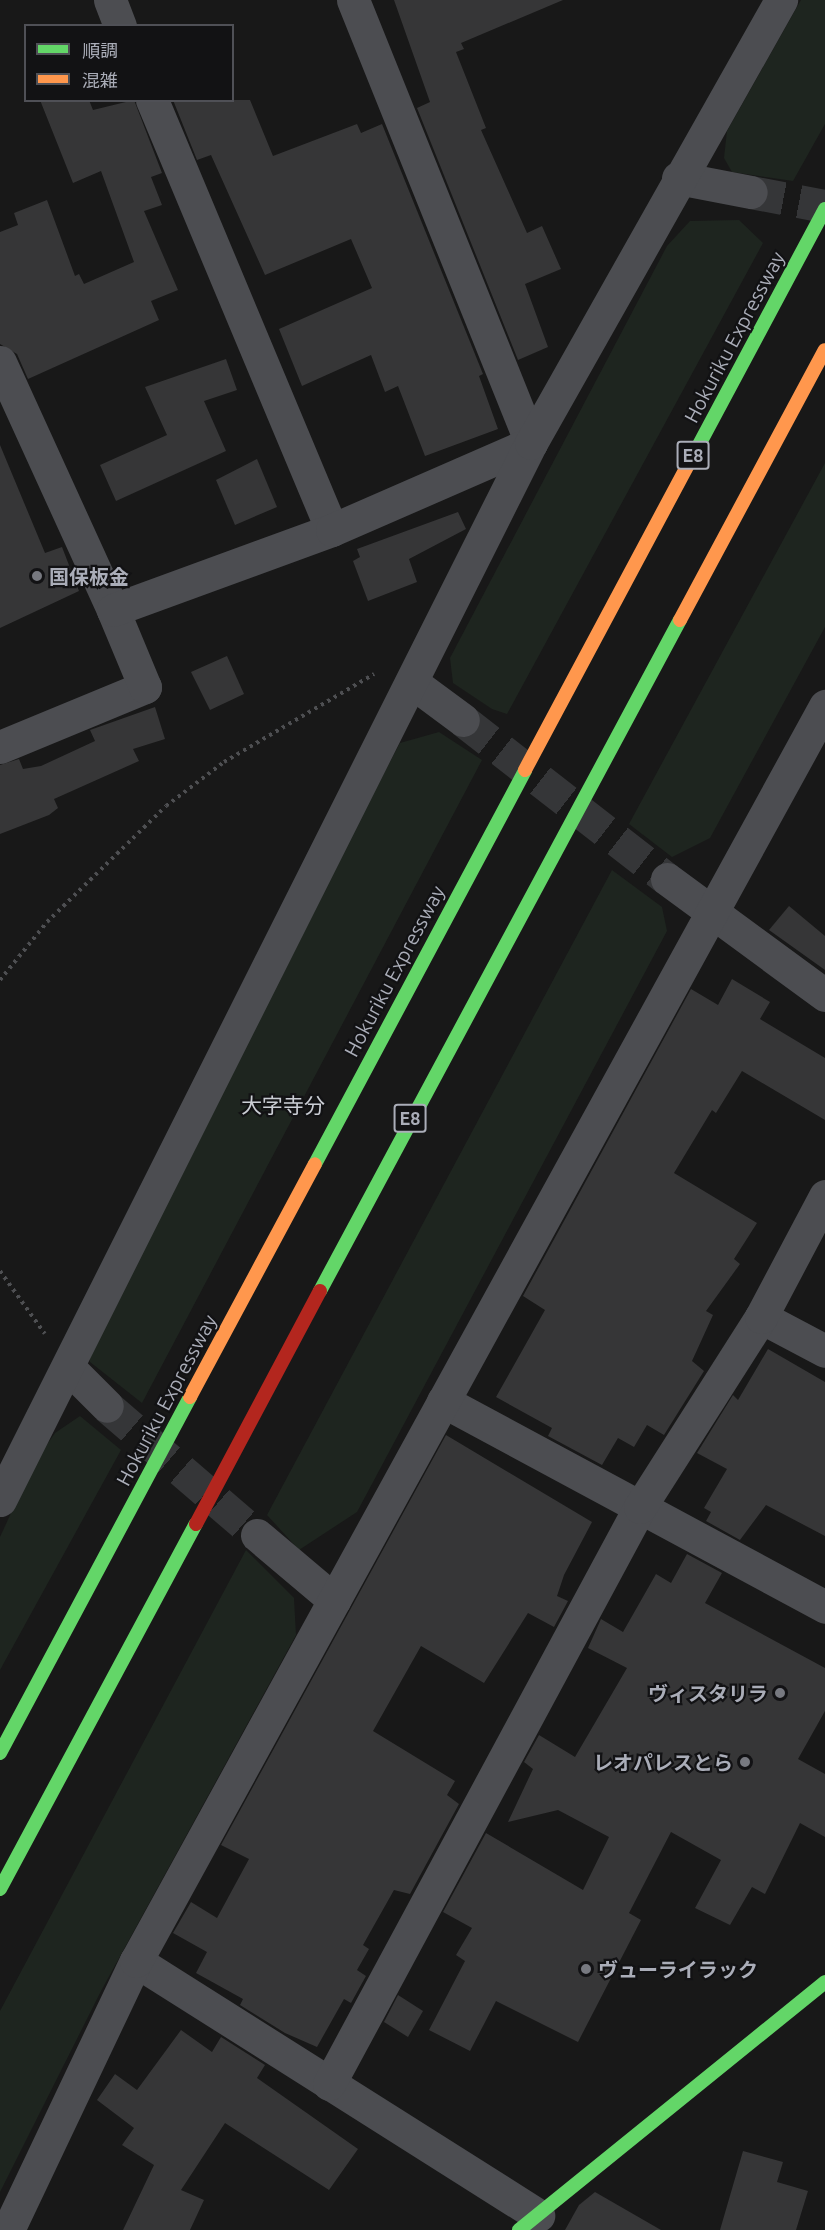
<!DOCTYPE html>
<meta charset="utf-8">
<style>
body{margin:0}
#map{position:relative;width:825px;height:2230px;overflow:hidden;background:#181818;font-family:Ubuntu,"Noto Sans JP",sans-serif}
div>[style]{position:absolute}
.green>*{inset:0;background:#1e251f}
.building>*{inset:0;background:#363637}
.street-tunnel>*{height:33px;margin-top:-16.5px;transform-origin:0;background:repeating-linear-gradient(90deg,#353638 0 33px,transparent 0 49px)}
.path>*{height:4px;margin-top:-2px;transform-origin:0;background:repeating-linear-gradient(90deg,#4e4f52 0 3px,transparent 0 7.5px)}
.street>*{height:33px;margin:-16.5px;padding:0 16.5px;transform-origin:16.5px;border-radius:16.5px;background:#4c4d51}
.fast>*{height:14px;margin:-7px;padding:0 7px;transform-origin:7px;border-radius:7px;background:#63d668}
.slow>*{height:14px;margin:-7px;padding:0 7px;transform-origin:7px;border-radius:7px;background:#ff974d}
.jam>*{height:14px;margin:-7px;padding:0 7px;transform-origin:7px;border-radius:7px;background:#b3261e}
.dots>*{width:16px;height:16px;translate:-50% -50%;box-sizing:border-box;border:3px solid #121214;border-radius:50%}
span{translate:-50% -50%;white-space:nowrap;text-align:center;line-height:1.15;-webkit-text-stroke:4.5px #121214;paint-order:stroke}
.shield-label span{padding:2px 4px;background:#121214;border:2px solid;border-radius:4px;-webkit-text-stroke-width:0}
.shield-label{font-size:18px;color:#aaadb8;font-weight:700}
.street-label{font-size:20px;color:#aaadb8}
.poi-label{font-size:20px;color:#aaadb8;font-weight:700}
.left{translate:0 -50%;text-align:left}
.right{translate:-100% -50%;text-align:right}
.neighbourhood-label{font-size:21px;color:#cacdd4}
.legend{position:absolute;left:24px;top:24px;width:210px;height:78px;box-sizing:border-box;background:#121214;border:2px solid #4f5056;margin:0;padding:8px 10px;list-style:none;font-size:18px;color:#aaadb8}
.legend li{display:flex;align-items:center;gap:12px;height:30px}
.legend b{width:30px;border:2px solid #4f5056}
</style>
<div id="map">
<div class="green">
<i style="clip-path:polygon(801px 0,825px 0,825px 124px,793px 181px,732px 172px,724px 158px,727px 131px)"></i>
<i style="clip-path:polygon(739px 220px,763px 243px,507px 714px,492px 709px,453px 683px,450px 658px,667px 246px,690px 221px)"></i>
<i style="clip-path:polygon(825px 463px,825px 627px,710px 838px,672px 857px,629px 824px)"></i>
<i style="clip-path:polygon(439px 732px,482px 760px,142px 1403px,90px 1362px,88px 1329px,400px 743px)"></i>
<i style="clip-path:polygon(612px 870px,662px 907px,667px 931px,357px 1512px,299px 1550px,267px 1515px)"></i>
<i style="clip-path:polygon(80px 1416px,121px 1450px,0 1670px,0 1537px,34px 1463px,55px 1433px)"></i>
<i style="clip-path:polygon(246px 1550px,294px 1598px,296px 1635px,101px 1991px,0 2192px,0 2011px)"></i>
</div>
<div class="building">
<i style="clip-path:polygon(394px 0,563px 0,461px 43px,464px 49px,456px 52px,486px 128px,481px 130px,527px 233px,542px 226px,561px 269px,525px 284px,548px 347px,518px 360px,417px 108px,430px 102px)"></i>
<i style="clip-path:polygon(40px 100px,89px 100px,93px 110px,134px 100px,162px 173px,151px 177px,162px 205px,144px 211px,178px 290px,151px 301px,159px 320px,28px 379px,17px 354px,0 344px,0 232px,18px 225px,14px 213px,47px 200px,75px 276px,79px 274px,84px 284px,134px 262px,101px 171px,73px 183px)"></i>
<i style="clip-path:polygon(173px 100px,250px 100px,273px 156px,357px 124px,361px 133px,382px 124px,483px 374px,479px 376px,498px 429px,425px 456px,398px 386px,385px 392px,371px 355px,302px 386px,279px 329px,372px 288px,351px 239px,265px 275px,211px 155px,197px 160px)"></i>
<i style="clip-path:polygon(226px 359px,237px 390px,204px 401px,226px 451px,116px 501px,100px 465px,167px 435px,145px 387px)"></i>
<i style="clip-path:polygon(0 445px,45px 553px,62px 547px,79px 591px,0 628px)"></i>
<i style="clip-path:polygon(257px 459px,277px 507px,235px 525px,216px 480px)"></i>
<i style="clip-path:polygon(458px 512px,466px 529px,409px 559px,417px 582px,368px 601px,353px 561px,360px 557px,357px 549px)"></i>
<i style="clip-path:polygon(227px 656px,244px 694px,210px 710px,191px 672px)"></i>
<i style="clip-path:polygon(155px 707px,165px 739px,133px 749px,139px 761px,54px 799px,58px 808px,49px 815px,0 834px,0 765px,19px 759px,23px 769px,41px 766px,95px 741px,90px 730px)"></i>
<i style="clip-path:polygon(789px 906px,825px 936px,825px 970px,769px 930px)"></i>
<i style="clip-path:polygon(732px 979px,770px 1002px,760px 1019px,825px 1058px,825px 1120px,742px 1071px,716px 1113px,712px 1110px,674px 1173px,757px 1223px,734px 1259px,740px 1264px,706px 1311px,713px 1315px,692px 1361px,704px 1371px,664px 1435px,647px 1425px,634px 1447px,618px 1438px,602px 1465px,548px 1436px,552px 1428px,496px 1397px,545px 1310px,523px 1296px,691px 989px,718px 1005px)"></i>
<i style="clip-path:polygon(768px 1349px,825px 1382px,825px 1536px,766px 1505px,740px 1540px,706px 1521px,711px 1512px,704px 1508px,727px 1469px,697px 1453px,733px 1395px,738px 1400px)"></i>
<i style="clip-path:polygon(446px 1435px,592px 1522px,564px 1575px,557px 1596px,568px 1601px,554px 1627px,528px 1613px,484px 1683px,421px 1646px,373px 1731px,455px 1781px,447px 1795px,459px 1804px,410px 1894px,394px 1890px,363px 1945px,369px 1949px,357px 1970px,366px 1976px,351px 2003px,344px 1999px,317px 2047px,285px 2033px,240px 2005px,243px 1999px,196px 1973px,207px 1952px,173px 1933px,191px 1902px,217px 1918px,249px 1859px,221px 1845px)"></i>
<i style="clip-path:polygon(687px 1554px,722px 1573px,705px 1603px,825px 1668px,825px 1711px,798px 1759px,825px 1774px,825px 1837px,800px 1823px,765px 1894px,752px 1887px,730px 1925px,695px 1908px,721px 1860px,671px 1832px,629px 1913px,641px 1920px,578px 2042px,496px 2001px,470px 2051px,429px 2030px,465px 1961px,456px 1955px,472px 1928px,443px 1912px,486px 1833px,583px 1890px,609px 1837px,558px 1810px,508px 1822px,533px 1769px,524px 1762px,539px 1735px,575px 1757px,627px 1668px,588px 1648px,601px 1619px,623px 1632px,656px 1574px,671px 1583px)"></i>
<i style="clip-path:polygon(398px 1995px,423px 2011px,408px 2037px,384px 2022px)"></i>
<i style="clip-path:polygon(181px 2030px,212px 2052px,221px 2037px,265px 2065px,257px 2078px,358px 2149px,329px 2190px,225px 2123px,181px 2190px,204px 2200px,190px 2230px,123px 2230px,154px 2165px,122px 2145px,134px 2128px,97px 2100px,115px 2074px,137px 2090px)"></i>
<i style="clip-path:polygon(743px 2151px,783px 2162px,777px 2182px,808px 2191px,796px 2230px,720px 2230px)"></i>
<i style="clip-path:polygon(595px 2192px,661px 2230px,565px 2230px,579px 2205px)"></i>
</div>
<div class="street-tunnel">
<i style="left:751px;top:192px;width:75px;rotate:10.7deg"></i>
<i style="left:463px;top:720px;width:259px;rotate:37.9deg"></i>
<i style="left:107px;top:1406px;width:198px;rotate:40.7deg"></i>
</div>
<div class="path">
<i style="left:0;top:980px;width:75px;rotate:-51deg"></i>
<i style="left:47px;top:922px;width:166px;rotate:-44.3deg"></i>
<i style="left:166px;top:806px;width:73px;rotate:-37.2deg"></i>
<i style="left:224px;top:762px;width:174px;rotate:-30.4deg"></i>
<i style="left:0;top:1271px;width:77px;rotate:54.5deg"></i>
</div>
<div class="street">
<i style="left:110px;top:0;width:28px;rotate:69deg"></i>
<i style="left:353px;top:0;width:477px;rotate:68.1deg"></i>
<i style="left:152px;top:100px;width:466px;rotate:67.3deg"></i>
<i style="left:678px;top:178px;width:74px;rotate:10.9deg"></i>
<i style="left:0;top:362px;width:273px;rotate:65.5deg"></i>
<i style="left:413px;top:683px;width:62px;rotate:36.5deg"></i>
<i style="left:0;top:747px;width:157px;rotate:-22.5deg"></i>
<i style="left:145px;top:687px;width:83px;rotate:-112.6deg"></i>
<i style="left:113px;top:610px;width:233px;rotate:-20.1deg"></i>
<i style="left:332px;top:530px;width:217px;rotate:-23.6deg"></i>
<i style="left:667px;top:879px;width:196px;rotate:36.3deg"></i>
<i style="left:761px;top:1317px;width:72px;rotate:28deg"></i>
<i style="left:70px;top:1369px;width:52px;rotate:45deg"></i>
<i style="left:443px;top:1401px;width:434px;rotate:28.3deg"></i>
<i style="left:0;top:1500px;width:1183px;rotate:-63.33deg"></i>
<i style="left:531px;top:443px;width:509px;rotate:-60.56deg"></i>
<i style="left:257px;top:1535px;width:101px;rotate:40.2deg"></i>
<i style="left:136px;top:1961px;width:476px;rotate:32.3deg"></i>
<i style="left:329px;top:2084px;width:655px;rotate:-61.68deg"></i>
<i style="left:640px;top:1507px;width:225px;rotate:-57.5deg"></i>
<i style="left:761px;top:1317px;width:137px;rotate:-62.1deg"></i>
<i style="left:8px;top:2230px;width:298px;rotate:-64.6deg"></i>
<i style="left:136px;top:1961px;width:1432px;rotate:-61.23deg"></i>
</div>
<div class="fast">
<i style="left:693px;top:456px;width:280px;rotate:-61.9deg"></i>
<i style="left:315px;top:1164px;width:446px;rotate:-61.9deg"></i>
<i style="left:320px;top:1291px;width:761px;rotate:-61.79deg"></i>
<i style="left:0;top:1753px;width:404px;rotate:-61.9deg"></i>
<i style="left:0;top:1889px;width:414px;rotate:-61.8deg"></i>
<i style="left:519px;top:2230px;width:394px;rotate:-39deg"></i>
</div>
<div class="slow">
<i style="left:680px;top:620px;width:306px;rotate:-61.8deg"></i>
<i style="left:525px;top:770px;width:356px;rotate:-61.9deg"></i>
<i style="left:190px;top:1397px;width:264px;rotate:-61.8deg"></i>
</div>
<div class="jam">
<i style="left:196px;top:1524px;width:264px;rotate:-62deg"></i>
</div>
<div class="dots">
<i style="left:37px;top:576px;background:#777980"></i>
<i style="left:780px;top:1693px;background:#777980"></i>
<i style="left:745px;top:1762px;background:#777980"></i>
<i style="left:586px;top:1969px;background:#777980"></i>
</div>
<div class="shield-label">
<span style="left:693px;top:455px">E8</span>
<span style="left:410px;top:1118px">E8</span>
</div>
<div class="street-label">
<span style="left:734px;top:337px;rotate:-62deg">Hokuriku Expressway</span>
<span style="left:394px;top:971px;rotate:-62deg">Hokuriku Expressway</span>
<span style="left:166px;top:1400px;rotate:-62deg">Hokuriku Expressway</span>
</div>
<div class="poi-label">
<span class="left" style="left:49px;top:576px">国保板金</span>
<span class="right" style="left:768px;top:1693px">ヴィスタリラ</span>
<span class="right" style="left:733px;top:1762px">レオパレスとら</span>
<span class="left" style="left:598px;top:1969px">ヴューライラック</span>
</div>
<div class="neighbourhood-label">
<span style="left:283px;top:1105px">大字寺分</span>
</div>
<ul class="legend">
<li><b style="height:8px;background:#63d668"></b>順調</li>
<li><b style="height:8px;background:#ff974d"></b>混雑</li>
</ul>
</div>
